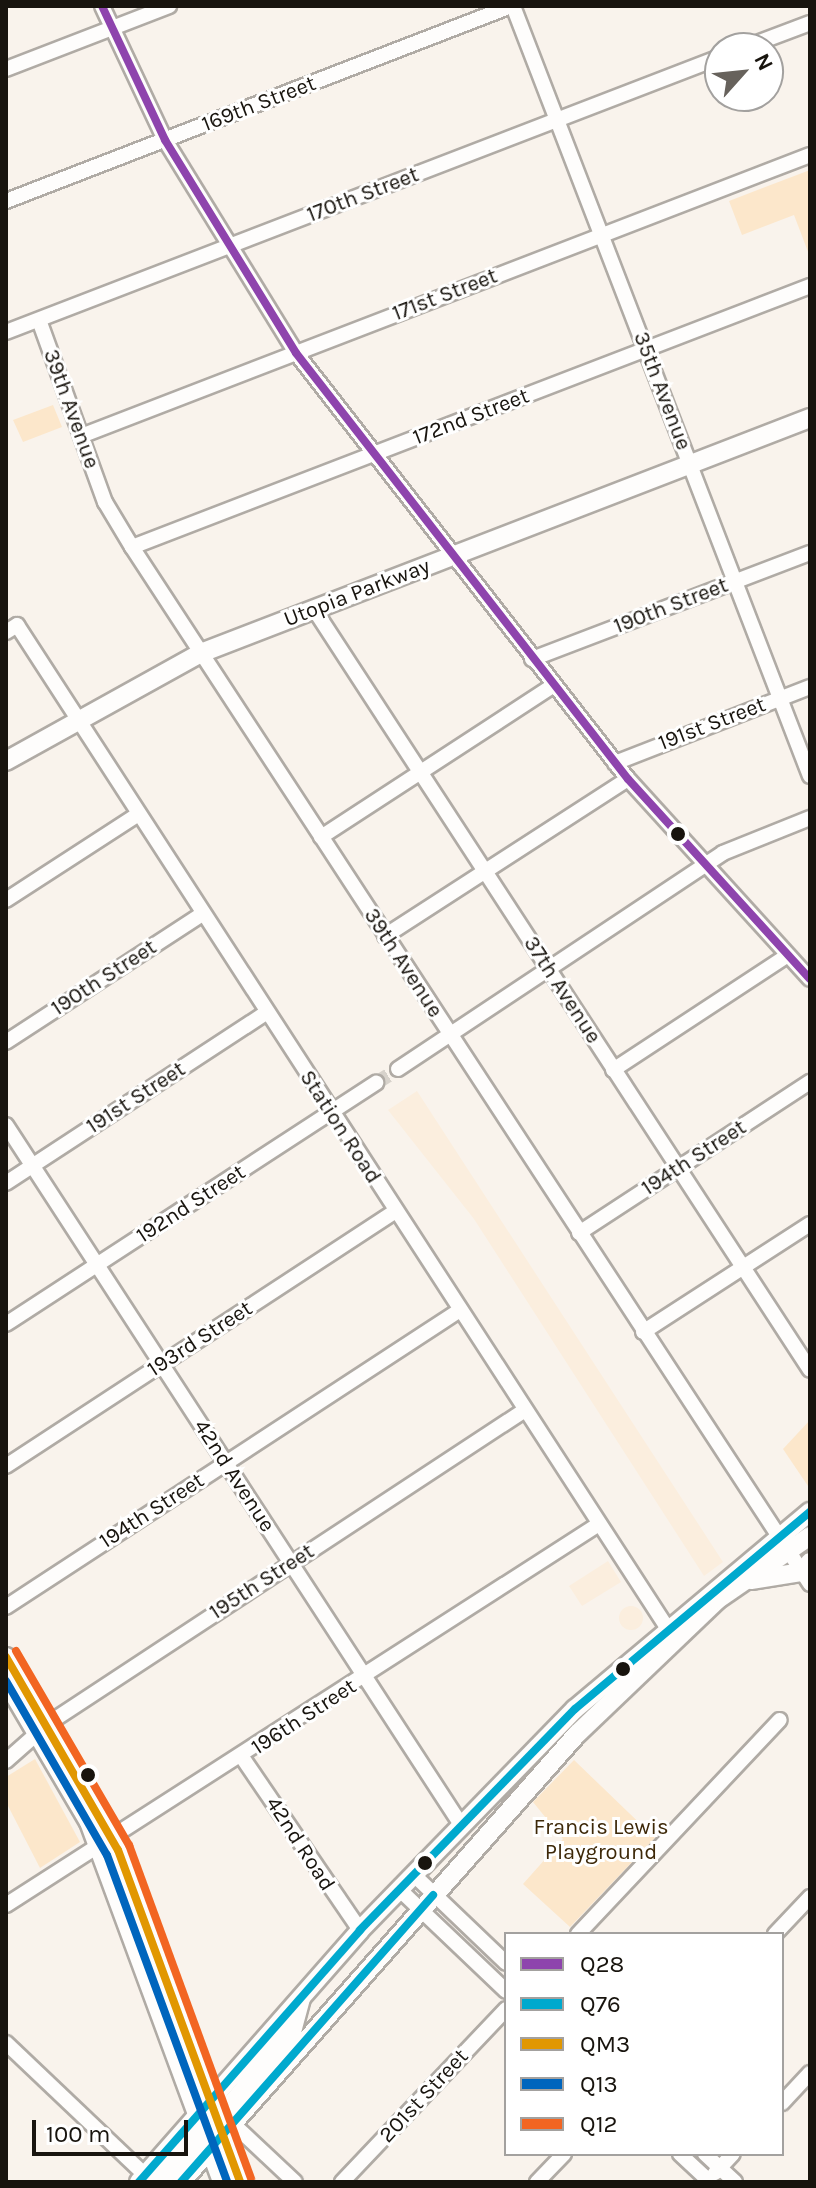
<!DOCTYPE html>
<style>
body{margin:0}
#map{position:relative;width:816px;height:2188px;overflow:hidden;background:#f9f3ec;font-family:Karla,sans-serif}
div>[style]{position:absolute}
.built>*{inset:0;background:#fbeede}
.round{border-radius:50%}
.green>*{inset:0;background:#fce7cb}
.minor-tunnel>*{height:14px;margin-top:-7px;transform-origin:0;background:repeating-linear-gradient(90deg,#d7d2cb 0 14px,transparent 0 21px)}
.roads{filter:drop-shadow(2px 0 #b0aba5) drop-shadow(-2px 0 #b0aba5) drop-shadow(0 2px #b0aba5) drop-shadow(0 -2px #b0aba5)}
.minor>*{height:14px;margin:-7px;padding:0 7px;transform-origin:7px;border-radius:7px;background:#fefdfc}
.major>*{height:18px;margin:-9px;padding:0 9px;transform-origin:9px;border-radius:9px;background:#fefdfc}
.bus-1>*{height:8px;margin:-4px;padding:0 4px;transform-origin:4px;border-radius:4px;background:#8e44ad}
.bus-2>*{height:8px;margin:-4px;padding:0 4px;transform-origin:4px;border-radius:4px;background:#00a9ce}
.bus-3>*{height:8px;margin:-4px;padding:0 4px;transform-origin:4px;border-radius:4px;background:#e19701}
.bus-4>*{height:8px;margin:-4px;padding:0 4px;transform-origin:4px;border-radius:4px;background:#0065bd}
.bus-5>*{height:8px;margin:-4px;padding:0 4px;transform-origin:4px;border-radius:4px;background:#f26522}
.dots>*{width:22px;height:22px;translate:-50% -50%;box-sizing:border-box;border:4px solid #fff;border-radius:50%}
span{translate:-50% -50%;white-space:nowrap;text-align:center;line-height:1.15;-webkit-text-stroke:6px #fff;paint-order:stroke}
.street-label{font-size:22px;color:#18140e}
.park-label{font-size:22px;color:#3d2808}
.frame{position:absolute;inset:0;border:8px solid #18140e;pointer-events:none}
.legend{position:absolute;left:504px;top:1932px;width:280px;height:224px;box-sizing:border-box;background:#fff;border:2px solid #a3a19f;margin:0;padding:10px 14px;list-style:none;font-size:24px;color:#18140e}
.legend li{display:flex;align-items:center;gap:16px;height:40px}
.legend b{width:40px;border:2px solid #a3a19f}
.north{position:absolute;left:704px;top:32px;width:80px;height:80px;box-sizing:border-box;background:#fff;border:2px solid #a3a19f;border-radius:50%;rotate:63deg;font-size:22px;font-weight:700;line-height:32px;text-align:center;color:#18140e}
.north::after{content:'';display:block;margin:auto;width:28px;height:36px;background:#67625c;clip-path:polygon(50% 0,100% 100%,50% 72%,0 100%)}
.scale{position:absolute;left:32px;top:2120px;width:156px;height:36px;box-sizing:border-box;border:4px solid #18140e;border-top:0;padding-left:10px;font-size:24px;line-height:28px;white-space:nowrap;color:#18140e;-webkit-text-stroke:6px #fff;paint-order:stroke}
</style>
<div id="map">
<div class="built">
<i style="clip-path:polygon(417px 1091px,723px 1562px,704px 1576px,474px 1219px,388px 1110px)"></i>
<i style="clip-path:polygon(608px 1561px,621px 1582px,582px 1606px,569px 1586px)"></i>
<i class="round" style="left:619px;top:1606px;width:24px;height:24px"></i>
</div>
<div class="green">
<i style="clip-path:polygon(810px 170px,810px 257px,794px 215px,742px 235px,729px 201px)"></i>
<i style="clip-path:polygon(53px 405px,62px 427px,23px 442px,13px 420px)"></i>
<i style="clip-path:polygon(810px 1420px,810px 1489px,783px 1449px)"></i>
<i style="clip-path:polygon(35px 1759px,80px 1842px,40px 1868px,6px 1802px,6px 1777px)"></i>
<i style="clip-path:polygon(574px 1760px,655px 1838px,570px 1927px,523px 1884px,563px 1839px,533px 1802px)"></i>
</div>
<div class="minor-tunnel">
<i style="left:376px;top:1083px;width:26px;rotate:-32deg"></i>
</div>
<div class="roads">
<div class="minor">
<i style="left:102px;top:6px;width:148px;rotate:64.8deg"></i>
<i style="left:165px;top:140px;width:250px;rotate:58.4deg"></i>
<i style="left:296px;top:353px;width:540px;rotate:52.07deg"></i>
<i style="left:628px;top:779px;width:270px;rotate:47.7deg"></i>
<i style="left:513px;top:6px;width:825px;rotate:68.91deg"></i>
<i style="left:744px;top:48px;width:71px;rotate:-20.7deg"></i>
<i style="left:6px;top:69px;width:175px;rotate:-21.1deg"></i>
<i style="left:6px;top:201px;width:541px;rotate:-21.11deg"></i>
<i style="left:39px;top:320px;width:194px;rotate:70.1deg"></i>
<i style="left:105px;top:502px;width:52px;rotate:59deg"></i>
<i style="left:132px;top:547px;width:1239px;rotate:56.82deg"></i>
<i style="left:6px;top:332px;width:765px;rotate:-21.06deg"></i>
<i style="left:81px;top:436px;width:781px;rotate:-21.08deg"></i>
<i style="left:132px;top:547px;width:727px;rotate:-21.05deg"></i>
<i style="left:314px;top:609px;width:908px;rotate:56.9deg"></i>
<i style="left:6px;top:632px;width:13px;rotate:-32deg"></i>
<i style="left:17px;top:625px;width:1193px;rotate:57.04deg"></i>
<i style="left:532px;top:659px;width:298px;rotate:-20.9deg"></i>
<i style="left:615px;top:763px;width:209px;rotate:-21.3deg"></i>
<i style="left:321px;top:837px;width:277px;rotate:-33.1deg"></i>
<i style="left:6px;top:900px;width:156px;rotate:-33deg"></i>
<i style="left:385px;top:936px;width:289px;rotate:-32.9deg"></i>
<i style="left:6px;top:1042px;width:234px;rotate:-33.1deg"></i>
<i style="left:398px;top:1069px;width:390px;rotate:-33.6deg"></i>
<i style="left:723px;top:853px;width:94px;rotate:-21.9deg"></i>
<i style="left:613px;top:1070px;width:209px;rotate:-33.3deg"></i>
<i style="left:6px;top:1125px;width:836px;rotate:56.96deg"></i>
<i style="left:6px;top:1183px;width:311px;rotate:-33.2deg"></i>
<i style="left:579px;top:1233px;width:276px;rotate:-33.2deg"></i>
<i style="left:6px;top:1324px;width:442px;rotate:-33.1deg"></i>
<i style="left:643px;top:1332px;width:199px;rotate:-32.9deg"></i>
<i style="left:6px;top:1466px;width:465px;rotate:-33.2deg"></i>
<i style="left:6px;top:1607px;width:543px;rotate:-33.19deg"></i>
<i style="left:242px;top:1757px;width:209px;rotate:55.7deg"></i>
<i style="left:6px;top:1761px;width:57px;rotate:-41.5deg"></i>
<i style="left:49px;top:1723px;width:570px;rotate:-33.33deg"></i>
<i style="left:414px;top:1875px;width:127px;rotate:43.7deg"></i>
<i style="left:400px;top:1890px;width:146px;rotate:43.6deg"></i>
<i style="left:6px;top:1905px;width:705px;rotate:-32.72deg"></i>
<i style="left:578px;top:1934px;width:294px;rotate:-46.7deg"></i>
<i style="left:775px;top:1934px;width:51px;rotate:-46.6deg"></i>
<i style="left:6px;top:2043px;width:192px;rotate:43.5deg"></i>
<i style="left:782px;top:2103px;width:41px;rotate:-47deg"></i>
<i style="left:232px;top:2123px;width:86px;rotate:43.1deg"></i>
<i style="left:680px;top:2154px;width:41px;rotate:43deg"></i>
<i style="left:705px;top:2154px;width:41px;rotate:43deg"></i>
<i style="left:715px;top:2173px;width:26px;rotate:-47deg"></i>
<i style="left:342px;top:2182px;width:238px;rotate:-46.5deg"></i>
<i style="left:537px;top:2182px;width:39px;rotate:-46deg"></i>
</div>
<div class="major">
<i style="left:6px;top:761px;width:223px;rotate:-29deg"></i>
<i style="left:201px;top:653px;width:653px;rotate:-21.1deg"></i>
<i style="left:751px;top:1580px;width:52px;rotate:-8.9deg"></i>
<i style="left:802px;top:1572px;width:13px;rotate:-51deg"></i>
<i style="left:6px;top:1657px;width:223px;rotate:59.9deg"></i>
<i style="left:118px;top:1850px;width:354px;rotate:69.8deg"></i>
<i style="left:6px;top:1681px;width:164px;rotate:59.5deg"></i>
<i style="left:89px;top:1822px;width:384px;rotate:69.7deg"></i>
<i style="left:212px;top:2127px;width:124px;rotate:-49.9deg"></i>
<i style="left:292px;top:2032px;width:34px;rotate:-75deg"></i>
<i style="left:139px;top:2182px;width:335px;rotate:-48.7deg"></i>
<i style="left:360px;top:1930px;width:308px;rotate:-45.8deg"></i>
<i style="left:575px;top:1709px;width:307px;rotate:-40deg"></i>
<i style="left:159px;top:2182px;width:78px;rotate:-49.2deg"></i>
<i style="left:181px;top:2182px;width:598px;rotate:-48.53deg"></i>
<i style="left:577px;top:1734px;width:194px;rotate:-43.7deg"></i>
<i style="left:717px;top:1600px;width:113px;rotate:-34.5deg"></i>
</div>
</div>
<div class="bus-1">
<i style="left:102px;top:6px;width:148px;rotate:64.8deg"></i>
<i style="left:165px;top:140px;width:250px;rotate:58.4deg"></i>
<i style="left:296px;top:353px;width:540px;rotate:52.07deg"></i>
<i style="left:628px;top:779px;width:270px;rotate:47.7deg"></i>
</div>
<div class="bus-2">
<i style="left:139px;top:2182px;width:335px;rotate:-48.7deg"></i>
<i style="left:360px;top:1930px;width:308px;rotate:-45.8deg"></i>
<i style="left:575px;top:1709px;width:307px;rotate:-40deg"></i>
<i style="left:181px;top:2182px;width:382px;rotate:-48.7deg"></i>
</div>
<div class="bus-3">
<i style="left:6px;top:1657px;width:223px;rotate:59.9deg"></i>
<i style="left:118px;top:1850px;width:354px;rotate:69.8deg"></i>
</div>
<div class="bus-4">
<i style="left:6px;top:1681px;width:201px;rotate:59.9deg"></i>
<i style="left:107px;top:1855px;width:348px;rotate:69.8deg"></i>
</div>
<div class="bus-5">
<i style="left:16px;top:1651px;width:225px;rotate:59.8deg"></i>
<i style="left:129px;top:1845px;width:355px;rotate:69.9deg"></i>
</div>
<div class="dots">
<i style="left:678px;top:834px;background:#18140e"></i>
<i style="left:623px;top:1669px;background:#18140e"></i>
<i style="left:88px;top:1775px;background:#18140e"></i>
<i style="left:425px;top:1863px;background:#18140e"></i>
</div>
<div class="street-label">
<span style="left:259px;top:104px;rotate:-21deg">169th Street</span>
<span style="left:363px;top:195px;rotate:-21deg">170th Street</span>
<span style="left:445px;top:295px;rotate:-21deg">171st Street</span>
<span style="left:662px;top:391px;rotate:69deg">35th Avenue</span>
<span style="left:71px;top:409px;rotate:70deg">39th Avenue</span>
<span style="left:471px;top:417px;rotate:-21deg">172nd Street</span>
<span style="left:357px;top:593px;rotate:-21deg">Utopia Parkway</span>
<span style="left:671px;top:606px;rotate:-21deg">190th Street</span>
<span style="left:712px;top:724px;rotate:-21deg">191st Street</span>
<span style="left:403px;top:963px;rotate:57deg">39th Avenue</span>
<span style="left:104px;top:978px;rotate:-33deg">190th Street</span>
<span style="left:562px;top:990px;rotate:57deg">37th Avenue</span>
<span style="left:136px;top:1098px;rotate:-33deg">191st Street</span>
<span style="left:340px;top:1127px;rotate:57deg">Station Road</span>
<span style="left:694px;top:1158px;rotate:-33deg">194th Street</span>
<span style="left:191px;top:1204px;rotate:-33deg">192nd Street</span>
<span style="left:200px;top:1339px;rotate:-33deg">193rd Street</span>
<span style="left:234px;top:1476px;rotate:57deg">42nd Avenue</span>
<span style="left:152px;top:1511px;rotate:-33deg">194th Street</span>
<span style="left:262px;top:1582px;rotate:-33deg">195th Street</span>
<span style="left:304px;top:1717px;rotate:-33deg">196th Street</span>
<span style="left:300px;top:1844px;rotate:57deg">42nd Road</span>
<span style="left:424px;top:2096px;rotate:-47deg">201st Street</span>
</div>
<div class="park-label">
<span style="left:601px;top:1840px">Francis Lewis<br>Playground</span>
</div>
<div class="frame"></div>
<ul class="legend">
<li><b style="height:10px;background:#8e44ad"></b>Q28</li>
<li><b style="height:10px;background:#00a9ce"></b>Q76</li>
<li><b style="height:10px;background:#e19701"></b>QM3</li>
<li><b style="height:10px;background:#0065bd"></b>Q13</li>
<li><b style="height:10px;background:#f26522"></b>Q12</li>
</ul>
<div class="north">N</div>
<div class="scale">100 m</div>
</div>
